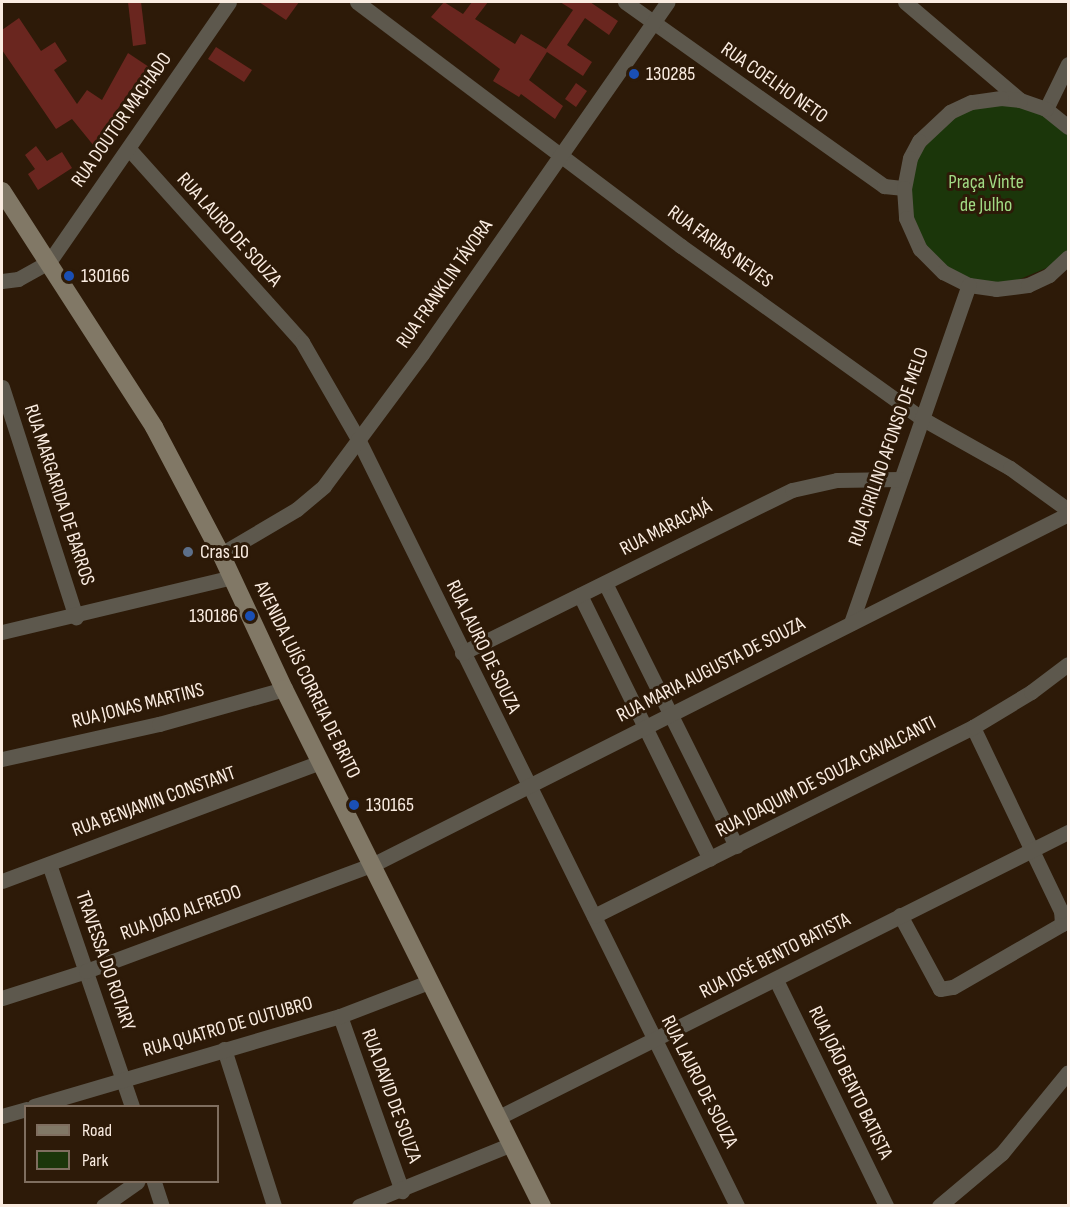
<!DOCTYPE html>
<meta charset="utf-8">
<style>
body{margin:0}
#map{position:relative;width:1070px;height:1207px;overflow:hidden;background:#2d1a08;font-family:"Sofia Sans Condensed",sans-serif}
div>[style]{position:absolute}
.green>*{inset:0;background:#1b360a}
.building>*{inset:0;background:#6a261f}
.street>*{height:15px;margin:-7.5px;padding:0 7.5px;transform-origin:7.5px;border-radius:7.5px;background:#5d584d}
.secondary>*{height:18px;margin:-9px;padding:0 9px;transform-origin:9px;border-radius:9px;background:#817866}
.dots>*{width:16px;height:16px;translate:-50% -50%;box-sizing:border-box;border:3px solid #2d1a08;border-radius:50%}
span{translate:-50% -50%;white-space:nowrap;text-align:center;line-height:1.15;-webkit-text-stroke:6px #2d1a08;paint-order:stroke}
.poi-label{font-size:20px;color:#faece1}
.left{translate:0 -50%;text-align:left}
.right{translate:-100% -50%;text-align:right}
.street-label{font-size:20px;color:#faece1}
.park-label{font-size:20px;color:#a1da84}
.frame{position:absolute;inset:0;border:3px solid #faece1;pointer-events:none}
.legend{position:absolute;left:24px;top:1105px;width:195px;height:78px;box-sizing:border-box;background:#2d1a08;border:2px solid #7f6e5f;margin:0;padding:8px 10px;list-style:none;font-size:18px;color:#faece1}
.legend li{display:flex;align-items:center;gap:12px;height:30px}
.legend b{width:30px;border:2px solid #7f6e5f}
</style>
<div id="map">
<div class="green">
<i style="clip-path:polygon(1020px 100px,1068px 127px,1068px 259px,996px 289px,943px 272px,906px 218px,910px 158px,950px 112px)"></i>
</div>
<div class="building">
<i style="clip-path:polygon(128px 2px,141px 2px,146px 44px,133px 46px)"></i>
<i style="clip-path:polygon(259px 2px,299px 2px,286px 20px)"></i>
<i style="clip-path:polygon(444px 2px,463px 14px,472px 2px,488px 2px,475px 19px,515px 44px,521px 34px,546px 49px,573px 10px,560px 2px,590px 2px,618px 21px,609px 35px,585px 18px,567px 45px,592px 62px,583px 76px,547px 52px,529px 80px,563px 106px,555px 119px,521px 94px,519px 97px,493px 81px,500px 69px,431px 17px)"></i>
<i style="clip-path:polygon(19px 18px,41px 51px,55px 42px,67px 61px,54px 70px,77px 104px,87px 90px,102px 100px,128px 53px,158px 73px,151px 84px,140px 77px,117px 110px,129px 119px,119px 132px,115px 129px,94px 146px,72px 119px,56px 129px,2px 50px,2px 30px)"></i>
<i style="clip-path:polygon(216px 47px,252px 70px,244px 82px,208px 59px)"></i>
<i style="clip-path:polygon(576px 83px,587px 91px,576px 107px,565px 99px)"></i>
<i style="clip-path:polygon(36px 146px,47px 161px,62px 152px,72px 168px,38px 190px,28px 174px,35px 169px,25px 155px)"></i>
</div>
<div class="street">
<i style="left:357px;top:2px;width:406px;rotate:37deg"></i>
<i style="left:681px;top:246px;width:295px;rotate:35.6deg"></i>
<i style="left:921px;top:418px;width:102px;rotate:29.3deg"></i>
<i style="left:1010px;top:468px;width:72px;rotate:35.9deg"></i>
<i style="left:625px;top:2px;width:318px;rotate:35.4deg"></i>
<i style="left:884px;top:186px;width:20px;rotate:6deg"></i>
<i style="left:905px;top:2px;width:151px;rotate:40.4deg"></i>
<i style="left:1046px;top:109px;width:50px;rotate:-63.9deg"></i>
<i style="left:1068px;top:127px;width:28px;rotate:-141deg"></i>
<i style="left:1046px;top:109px;width:28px;rotate:-161deg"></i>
<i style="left:1020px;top:100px;width:19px;rotate:-174deg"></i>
<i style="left:1001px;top:98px;width:30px;rotate:172deg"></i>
<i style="left:971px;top:102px;width:23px;rotate:155deg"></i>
<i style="left:950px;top:112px;width:42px;rotate:136.9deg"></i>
<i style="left:919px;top:141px;width:19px;rotate:118deg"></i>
<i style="left:910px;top:158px;width:31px;rotate:101deg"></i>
<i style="left:904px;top:188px;width:30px;rotate:86deg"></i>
<i style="left:906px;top:218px;width:34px;rotate:66deg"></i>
<i style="left:920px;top:249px;width:33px;rotate:45deg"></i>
<i style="left:943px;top:272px;width:29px;rotate:27deg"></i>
<i style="left:969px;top:285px;width:27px;rotate:8deg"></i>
<i style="left:996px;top:289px;width:32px;rotate:-7deg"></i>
<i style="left:1028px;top:285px;width:23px;rotate:-25deg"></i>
<i style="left:1049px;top:275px;width:26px;rotate:-43deg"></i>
<i style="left:129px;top:149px;width:259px;rotate:48.1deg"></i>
<i style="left:302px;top:342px;width:112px;rotate:60deg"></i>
<i style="left:358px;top:439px;width:856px;rotate:63.7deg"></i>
<i style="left:2px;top:281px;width:16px;rotate:-7deg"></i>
<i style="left:18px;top:279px;width:35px;rotate:-29deg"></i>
<i style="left:49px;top:262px;width:316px;rotate:-55.3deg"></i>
<i style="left:2px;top:387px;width:242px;rotate:72.2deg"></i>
<i style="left:221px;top:554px;width:88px;rotate:-30.6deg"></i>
<i style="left:297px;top:509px;width:35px;rotate:-40deg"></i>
<i style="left:324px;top:486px;width:164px;rotate:-53.4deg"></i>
<i style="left:422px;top:354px;width:429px;rotate:-55.1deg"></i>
<i style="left:605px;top:583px;width:294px;rotate:63.5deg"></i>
<i style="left:580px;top:595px;width:294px;rotate:63.8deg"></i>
<i style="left:851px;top:623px;width:358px;rotate:-70.8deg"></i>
<i style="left:2px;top:632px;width:236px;rotate:-13.4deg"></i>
<i style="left:462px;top:653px;width:368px;rotate:-26.3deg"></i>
<i style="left:792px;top:490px;width:46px;rotate:-12.5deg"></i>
<i style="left:837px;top:480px;width:63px;rotate:-0.9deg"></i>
<i style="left:2px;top:759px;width:161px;rotate:-12.6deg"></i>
<i style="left:159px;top:724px;width:130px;rotate:-15.6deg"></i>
<i style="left:49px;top:864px;width:256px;rotate:71.1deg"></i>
<i style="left:2px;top:881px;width:340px;rotate:-20.5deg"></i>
<i style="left:900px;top:915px;width:84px;rotate:61.6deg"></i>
<i style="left:940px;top:989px;width:13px;rotate:-9deg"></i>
<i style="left:953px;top:987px;width:126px;rotate:-30deg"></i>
<i style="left:1062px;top:924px;width:13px;rotate:-94deg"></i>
<i style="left:1061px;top:911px;width:204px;rotate:-115.6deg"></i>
<i style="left:594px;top:916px;width:424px;rotate:-26.5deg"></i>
<i style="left:973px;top:727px;width:68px;rotate:-31.1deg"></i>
<i style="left:1031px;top:692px;width:46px;rotate:-37.1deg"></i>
<i style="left:776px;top:980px;width:251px;rotate:64deg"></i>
<i style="left:2px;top:998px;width:88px;rotate:-17.8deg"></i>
<i style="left:86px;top:971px;width:307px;rotate:-20.4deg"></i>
<i style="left:374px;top:864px;width:777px;rotate:-26.76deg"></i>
<i style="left:340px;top:1016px;width:186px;rotate:70.5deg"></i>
<i style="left:224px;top:1049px;width:165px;rotate:72.3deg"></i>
<i style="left:34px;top:1106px;width:319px;rotate:-16.4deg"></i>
<i style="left:340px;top:1016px;width:97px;rotate:-21deg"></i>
<i style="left:2px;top:1116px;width:25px;rotate:-16deg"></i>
<i style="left:499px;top:1117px;width:636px;rotate:-26.61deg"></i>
<i style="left:154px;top:1182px;width:25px;rotate:72deg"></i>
<i style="left:103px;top:1206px;width:42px;rotate:-35.2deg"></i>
<i style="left:359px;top:1206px;width:165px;rotate:-22.1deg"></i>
<i style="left:939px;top:1206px;width:82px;rotate:-40.1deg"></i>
<i style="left:1002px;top:1153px;width:104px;rotate:-50.8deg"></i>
</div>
<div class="secondary">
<i style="left:2px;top:191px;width:281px;rotate:57.2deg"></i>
<i style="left:154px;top:427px;width:144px;rotate:62.2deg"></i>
<i style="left:221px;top:554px;width:149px;rotate:65deg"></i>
<i style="left:284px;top:689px;width:578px;rotate:63.48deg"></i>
</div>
<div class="dots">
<i style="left:634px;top:74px;background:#1a4fb4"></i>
<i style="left:69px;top:276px;background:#1a4fb4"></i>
<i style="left:188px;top:552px;background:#5c6f8a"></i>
<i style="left:250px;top:616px;background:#1a4fb4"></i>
<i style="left:354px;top:805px;background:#1a4fb4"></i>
</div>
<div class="poi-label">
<span class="left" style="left:646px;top:74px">130285</span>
<span class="left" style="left:81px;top:276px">130166</span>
<span class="left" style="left:200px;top:552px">Cras 10</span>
<span class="right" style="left:238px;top:616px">130186</span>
<span class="left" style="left:366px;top:805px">130165</span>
</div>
<div class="street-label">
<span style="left:774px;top:83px;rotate:35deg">RUA COELHO NETO</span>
<span style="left:122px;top:120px;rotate:-55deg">RUA DOUTOR MACHADO</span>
<span style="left:229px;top:230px;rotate:48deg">RUA LAURO DE SOUZA</span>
<span style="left:720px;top:247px;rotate:36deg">RUA FARIAS NEVES</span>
<span style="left:445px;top:284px;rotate:-55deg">RUA FRANKLIN TÁVORA</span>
<span style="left:889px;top:447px;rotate:-71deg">RUA CIRILINO AFONSO DE MELO</span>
<span style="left:59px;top:495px;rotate:72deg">RUA MARGARIDA DE BARROS</span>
<span style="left:666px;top:528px;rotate:-27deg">RUA MARACAJÁ</span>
<span style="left:483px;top:647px;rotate:64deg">RUA LAURO DE SOUZA</span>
<span style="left:711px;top:670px;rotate:-27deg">RUA MARIA AUGUSTA DE SOUZA</span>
<span style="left:307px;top:680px;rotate:64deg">AVENIDA LUÍS CORREIA DE BRITO</span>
<span style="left:138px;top:706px;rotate:-14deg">RUA JONAS MARTINS</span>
<span style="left:826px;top:777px;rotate:-27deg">RUA JOAQUIM DE SOUZA CAVALCANTI</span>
<span style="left:154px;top:802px;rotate:-20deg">RUA BENJAMIN CONSTANT</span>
<span style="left:181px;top:913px;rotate:-20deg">RUA JOÃO ALFREDO</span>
<span style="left:775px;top:956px;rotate:-27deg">RUA JOSÉ BENTO BATISTA</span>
<span style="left:105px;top:961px;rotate:71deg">TRAVESSA DO ROTARY</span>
<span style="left:228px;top:1027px;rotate:-16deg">RUA QUATRO DE OUTUBRO</span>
<span style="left:699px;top:1082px;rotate:63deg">RUA LAURO DE SOUZA</span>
<span style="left:850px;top:1083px;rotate:64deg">RUA JOÃO BENTO BATISTA</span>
<span style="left:391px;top:1096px;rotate:70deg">RUA DAVID DE SOUZA</span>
</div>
<div class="park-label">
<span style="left:986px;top:194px">Praça Vinte<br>de Julho</span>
</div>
<div class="frame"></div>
<ul class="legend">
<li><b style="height:8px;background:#817866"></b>Road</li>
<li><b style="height:16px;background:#1b360a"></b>Park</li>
</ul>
</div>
